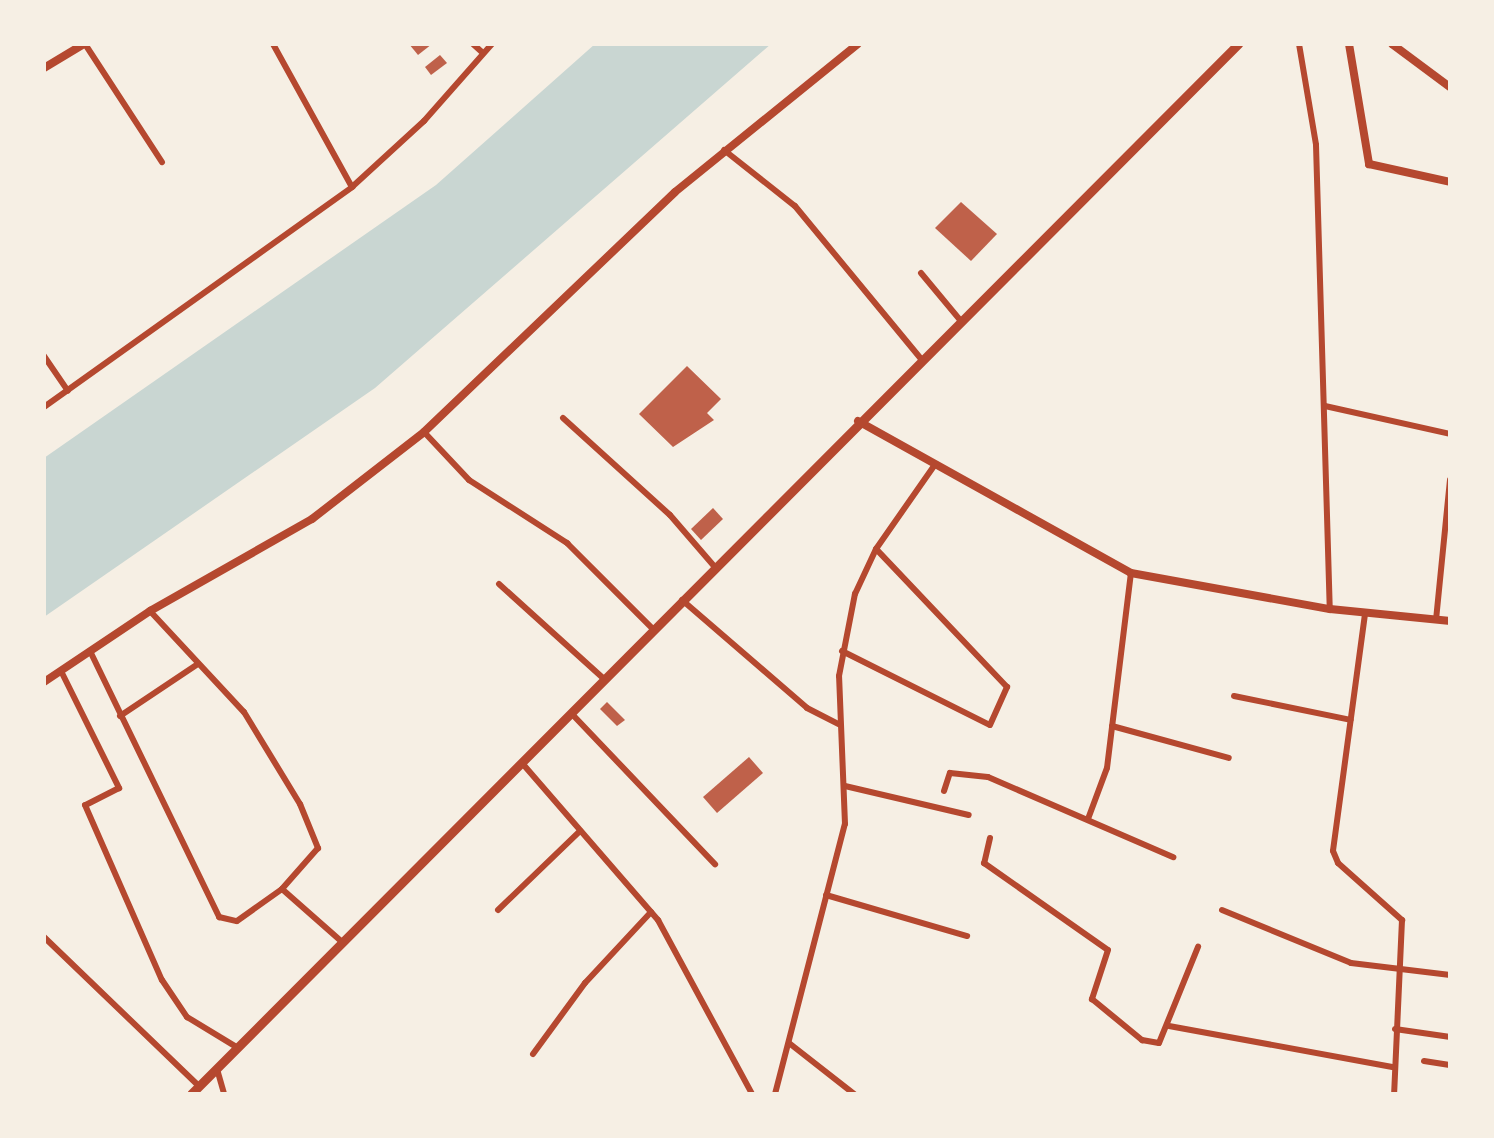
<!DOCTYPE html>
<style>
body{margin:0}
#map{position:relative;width:1494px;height:1138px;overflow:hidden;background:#f6efe4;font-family:Raleway,sans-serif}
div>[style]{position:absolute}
.water>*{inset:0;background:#c9d6d2}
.building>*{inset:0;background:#bf614a}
.minor>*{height:6px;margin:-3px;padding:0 3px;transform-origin:3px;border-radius:3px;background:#b5482f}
.tertiary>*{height:8px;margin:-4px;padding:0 4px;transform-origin:4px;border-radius:4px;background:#b5482f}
.secondary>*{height:9px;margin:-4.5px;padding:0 4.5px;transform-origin:4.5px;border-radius:4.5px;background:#b5482f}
span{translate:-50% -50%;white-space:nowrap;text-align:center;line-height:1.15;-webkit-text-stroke:7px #f6efe4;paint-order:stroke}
.frame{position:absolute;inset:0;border:46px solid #f6efe4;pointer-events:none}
</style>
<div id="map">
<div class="water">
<i style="clip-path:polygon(595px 44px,771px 44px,375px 388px,44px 617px,44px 458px,436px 185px)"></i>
</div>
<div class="building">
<i style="clip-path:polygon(409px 44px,432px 44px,418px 55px)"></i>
<i style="clip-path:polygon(440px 55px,447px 63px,431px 75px,425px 67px)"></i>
<i style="clip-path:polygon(961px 202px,997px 234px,971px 261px,935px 228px)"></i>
<i style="clip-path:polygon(687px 366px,721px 399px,707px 413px,714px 420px,673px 447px,639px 414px)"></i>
<i style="clip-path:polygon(713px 508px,723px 519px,701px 540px,691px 529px)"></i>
<i style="clip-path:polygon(607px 702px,625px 720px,617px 726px,600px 709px)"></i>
<i style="clip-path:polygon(749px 757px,763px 773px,717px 813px,703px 797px)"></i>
</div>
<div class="minor">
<i style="left:85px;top:44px;width:141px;rotate:56.9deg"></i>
<i style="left:273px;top:44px;width:163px;rotate:61.1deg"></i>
<i style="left:473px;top:44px;width:13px;rotate:42deg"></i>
<i style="left:1299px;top:44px;width:102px;rotate:80.4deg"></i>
<i style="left:1316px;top:145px;width:464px;rotate:88.3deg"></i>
<i style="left:724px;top:150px;width:90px;rotate:38.3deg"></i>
<i style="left:795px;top:206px;width:198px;rotate:50.5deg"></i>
<i style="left:921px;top:273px;width:61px;rotate:50.3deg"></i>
<i style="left:44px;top:356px;width:42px;rotate:55.6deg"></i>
<i style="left:1325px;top:406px;width:128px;rotate:12.6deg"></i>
<i style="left:44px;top:407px;width:379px;rotate:-35.5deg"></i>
<i style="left:352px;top:187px;width:98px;rotate:-42.5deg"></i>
<i style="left:424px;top:121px;width:103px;rotate:-48.6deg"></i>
<i style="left:563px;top:418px;width:144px;rotate:42.2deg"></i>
<i style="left:670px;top:515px;width:67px;rotate:49.2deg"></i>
<i style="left:424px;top:432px;width:66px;rotate:46.8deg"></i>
<i style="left:469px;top:480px;width:117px;rotate:32.7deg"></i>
<i style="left:567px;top:543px;width:122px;rotate:45deg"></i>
<i style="left:499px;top:584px;width:142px;rotate:42.1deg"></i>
<i style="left:682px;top:600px;width:165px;rotate:40.8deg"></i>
<i style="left:807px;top:708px;width:36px;rotate:27deg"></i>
<i style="left:150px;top:611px;width:138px;rotate:47.1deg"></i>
<i style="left:244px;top:712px;width:108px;rotate:58.7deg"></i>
<i style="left:300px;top:804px;width:48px;rotate:67.8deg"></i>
<i style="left:318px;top:848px;width:55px;rotate:131.3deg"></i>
<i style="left:1365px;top:614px;width:239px;rotate:97.7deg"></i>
<i style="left:1333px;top:851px;width:13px;rotate:67deg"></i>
<i style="left:1338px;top:863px;width:86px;rotate:41.7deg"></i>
<i style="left:1402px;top:920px;width:174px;rotate:92.6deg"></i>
<i style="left:1436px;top:620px;width:141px;rotate:-84.3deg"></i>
<i style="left:90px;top:651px;width:296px;rotate:64.1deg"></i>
<i style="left:219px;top:917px;width:18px;rotate:13deg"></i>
<i style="left:237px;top:921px;width:55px;rotate:-35.4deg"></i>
<i style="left:282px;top:889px;width:79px;rotate:41.4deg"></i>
<i style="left:842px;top:651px;width:165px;rotate:26.6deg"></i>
<i style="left:990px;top:725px;width:42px;rotate:-65.9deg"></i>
<i style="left:1007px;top:687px;width:190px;rotate:-133.5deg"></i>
<i style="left:61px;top:671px;width:131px;rotate:63.6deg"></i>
<i style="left:119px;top:788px;width:38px;rotate:153deg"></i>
<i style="left:85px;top:805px;width:191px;rotate:66.3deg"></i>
<i style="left:162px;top:980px;width:45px;rotate:56deg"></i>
<i style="left:187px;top:1017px;width:60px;rotate:31.3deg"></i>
<i style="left:1234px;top:696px;width:119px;rotate:11.6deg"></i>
<i style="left:571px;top:713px;width:209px;rotate:46.4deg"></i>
<i style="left:120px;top:716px;width:94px;rotate:-33.7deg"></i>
<i style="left:1112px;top:726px;width:121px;rotate:15.3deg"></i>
<i style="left:522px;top:763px;width:208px;rotate:49.1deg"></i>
<i style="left:658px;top:920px;width:198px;rotate:61.6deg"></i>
<i style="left:845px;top:786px;width:127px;rotate:13.2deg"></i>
<i style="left:944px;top:791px;width:19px;rotate:-72deg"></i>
<i style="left:950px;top:773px;width:38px;rotate:6deg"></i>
<i style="left:988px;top:777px;width:202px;rotate:23.4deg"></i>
<i style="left:1088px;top:819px;width:54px;rotate:-69.6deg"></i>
<i style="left:1107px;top:768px;width:196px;rotate:-83deg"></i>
<i style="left:990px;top:838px;width:26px;rotate:103deg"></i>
<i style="left:984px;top:863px;width:151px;rotate:35.1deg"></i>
<i style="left:1108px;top:950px;width:52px;rotate:108.1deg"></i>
<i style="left:1092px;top:999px;width:65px;rotate:39.4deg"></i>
<i style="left:1142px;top:1040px;width:17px;rotate:10deg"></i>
<i style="left:1159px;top:1043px;width:104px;rotate:-67.9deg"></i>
<i style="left:826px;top:895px;width:147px;rotate:16.2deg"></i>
<i style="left:498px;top:910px;width:114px;rotate:-43.9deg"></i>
<i style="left:1222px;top:910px;width:139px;rotate:22.3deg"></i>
<i style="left:1351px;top:963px;width:100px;rotate:6.9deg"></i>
<i style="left:44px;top:937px;width:216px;rotate:43.9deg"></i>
<i style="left:1169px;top:1026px;width:227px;rotate:10.4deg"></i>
<i style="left:1395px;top:1029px;width:56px;rotate:8.3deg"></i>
<i style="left:789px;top:1043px;width:83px;rotate:38.1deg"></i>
<i style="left:533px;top:1054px;width:88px;rotate:-53.8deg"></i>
<i style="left:585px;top:983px;width:97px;rotate:-47.1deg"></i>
<i style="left:1424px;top:1061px;width:26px;rotate:9deg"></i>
<i style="left:217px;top:1069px;width:26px;rotate:74deg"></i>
<i style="left:775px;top:1094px;width:279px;rotate:-75.5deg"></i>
<i style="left:845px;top:824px;width:148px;rotate:-92.3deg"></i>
<i style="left:839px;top:676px;width:84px;rotate:-79deg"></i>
<i style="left:855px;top:594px;width:50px;rotate:-65deg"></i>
<i style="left:876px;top:549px;width:101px;rotate:-55.1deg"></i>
</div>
<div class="tertiary">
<i style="left:1349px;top:44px;width:122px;rotate:80.5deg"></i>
<i style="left:1369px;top:164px;width:83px;rotate:12.5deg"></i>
<i style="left:1392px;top:44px;width:72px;rotate:36.6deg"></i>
<i style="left:44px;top:68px;width:47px;rotate:-31deg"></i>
<i style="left:858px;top:421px;width:312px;rotate:29.1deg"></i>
<i style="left:1131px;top:573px;width:202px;rotate:10.3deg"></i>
<i style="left:1330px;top:609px;width:121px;rotate:5.7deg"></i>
<i style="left:44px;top:682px;width:128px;rotate:-33.8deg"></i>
<i style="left:150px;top:611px;width:186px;rotate:-29.6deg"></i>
<i style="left:312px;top:519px;width:142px;rotate:-37.8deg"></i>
<i style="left:424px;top:432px;width:347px;rotate:-43.7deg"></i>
<i style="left:675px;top:192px;width:235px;rotate:-39deg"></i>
</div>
<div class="secondary">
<i style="left:191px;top:1094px;width:1483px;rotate:-45.08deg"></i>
</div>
<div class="frame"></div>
</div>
